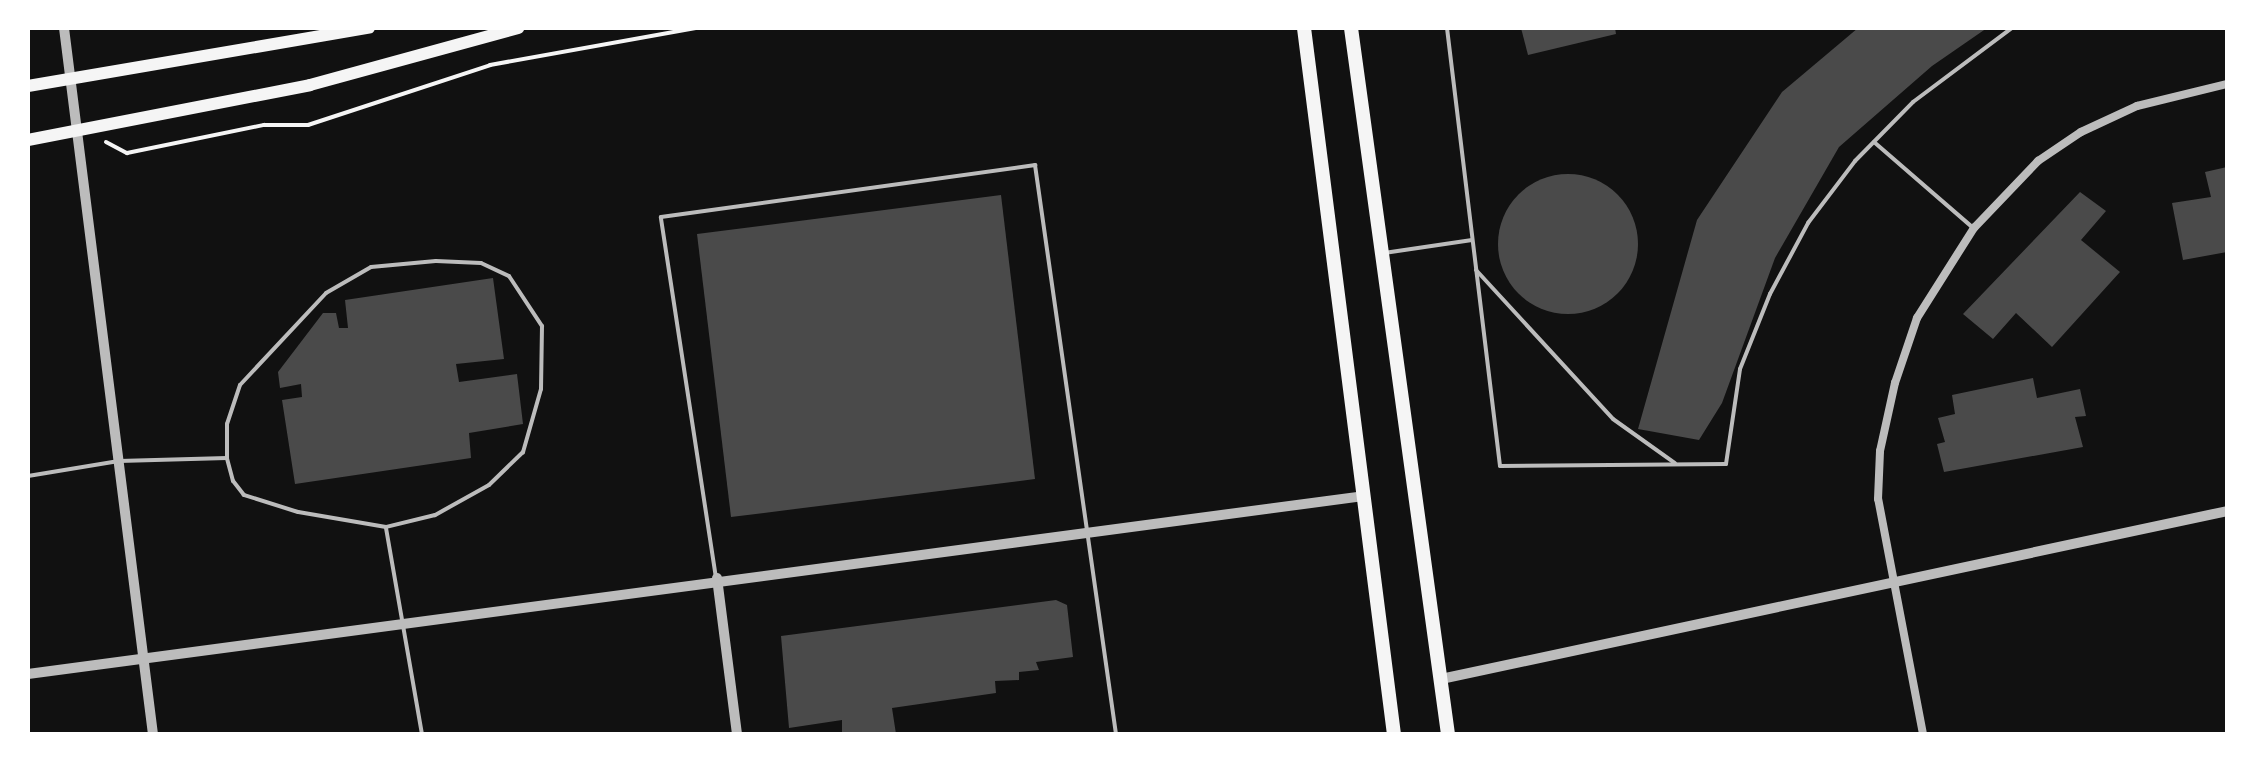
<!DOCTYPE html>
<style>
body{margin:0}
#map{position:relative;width:2255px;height:762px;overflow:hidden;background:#111;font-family:Montserrat,sans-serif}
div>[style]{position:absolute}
.building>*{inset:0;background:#4a4a4a}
.round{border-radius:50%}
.path>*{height:4px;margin:-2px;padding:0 2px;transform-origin:2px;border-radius:2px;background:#f5f5f5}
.service>*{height:4px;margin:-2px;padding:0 2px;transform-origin:2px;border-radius:2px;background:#bcbcbc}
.minor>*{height:8px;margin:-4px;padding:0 4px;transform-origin:4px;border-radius:4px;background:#bcbcbc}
.tertiary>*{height:10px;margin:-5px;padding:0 5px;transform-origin:5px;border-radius:5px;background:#bcbcbc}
.secondary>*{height:12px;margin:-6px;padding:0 6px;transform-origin:6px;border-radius:6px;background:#f5f5f5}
.primary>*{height:14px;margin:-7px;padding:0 7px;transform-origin:7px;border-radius:7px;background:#f5f5f5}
span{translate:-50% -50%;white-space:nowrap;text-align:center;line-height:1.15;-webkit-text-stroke:7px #fff;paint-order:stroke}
.frame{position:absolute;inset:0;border:30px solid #fff;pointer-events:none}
</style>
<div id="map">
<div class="building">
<i style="clip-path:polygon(1521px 28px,1615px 28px,1616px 34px,1528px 55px)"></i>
<i style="clip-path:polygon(1858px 28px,1987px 28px,1932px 66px,1839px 147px,1775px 258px,1722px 403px,1699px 440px,1638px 429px,1697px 220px,1782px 92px)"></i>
<i style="clip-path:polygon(2227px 167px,2227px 252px,2183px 260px,2172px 203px,2211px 197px,2205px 172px)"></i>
<i class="round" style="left:1498px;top:174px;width:140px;height:140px"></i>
<i style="clip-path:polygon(2080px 192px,2106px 211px,2081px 240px,2120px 272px,2052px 347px,2016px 313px,1993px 339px,1963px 314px)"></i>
<i style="clip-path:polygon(1001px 195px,1035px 479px,731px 517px,697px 234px)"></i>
<i style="clip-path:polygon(493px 278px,504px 359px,456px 364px,459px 382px,517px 374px,523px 424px,469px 433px,471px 458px,295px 484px,282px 400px,302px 397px,301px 384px,280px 388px,278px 372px,323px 313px,336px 313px,339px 328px,348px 328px,345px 300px)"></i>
<i style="clip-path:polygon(2033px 378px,2037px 398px,2080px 389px,2086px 416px,2075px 417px,2083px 447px,1944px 472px,1937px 444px,1945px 442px,1938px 418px,1955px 414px,1952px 395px)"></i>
<i style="clip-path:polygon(1056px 600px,1067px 605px,1073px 657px,1036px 662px,1039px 670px,1019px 672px,1019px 680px,995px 681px,996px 693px,892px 708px,896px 734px,842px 734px,842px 720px,789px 728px,781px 636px)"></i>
</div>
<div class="path">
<i style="left:106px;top:142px;width:24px;rotate:28deg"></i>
<i style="left:127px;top:153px;width:140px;rotate:-11.6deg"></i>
<i style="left:264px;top:125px;width:44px"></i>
<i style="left:308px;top:125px;width:192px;rotate:-18.2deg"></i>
<i style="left:490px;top:65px;width:209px;rotate:-10.2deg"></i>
</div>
<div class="service">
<i style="left:1447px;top:28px;width:441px;rotate:83.1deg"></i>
<i style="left:1500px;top:466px;width:226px;rotate:-0.5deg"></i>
<i style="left:1726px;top:464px;width:96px;rotate:-81.6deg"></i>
<i style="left:1740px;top:369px;width:81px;rotate:-68.2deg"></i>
<i style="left:1770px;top:294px;width:81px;rotate:-61.8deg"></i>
<i style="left:1808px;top:223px;width:78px;rotate:-52.8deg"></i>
<i style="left:1855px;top:161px;width:83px;rotate:-45.5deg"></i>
<i style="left:1913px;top:102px;width:124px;rotate:-36.8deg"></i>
<i style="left:1874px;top:142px;width:130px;rotate:40.9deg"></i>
<i style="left:1384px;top:253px;width:89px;rotate:-8.4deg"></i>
<i style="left:436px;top:261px;width:45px;rotate:2.5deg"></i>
<i style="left:481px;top:263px;width:31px;rotate:25deg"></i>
<i style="left:509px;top:276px;width:60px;rotate:56.6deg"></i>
<i style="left:542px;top:326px;width:63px;rotate:90.9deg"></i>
<i style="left:541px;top:389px;width:66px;rotate:105.9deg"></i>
<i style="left:523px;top:452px;width:47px;rotate:135.9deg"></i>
<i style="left:489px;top:485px;width:62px;rotate:150.9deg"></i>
<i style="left:435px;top:515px;width:50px;rotate:166.2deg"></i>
<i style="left:386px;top:527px;width:89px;rotate:-170.3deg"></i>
<i style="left:298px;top:512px;width:57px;rotate:-162.5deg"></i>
<i style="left:244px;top:495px;width:18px;rotate:-128deg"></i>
<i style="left:233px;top:481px;width:24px;rotate:-105deg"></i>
<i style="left:227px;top:458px;width:34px;rotate:-90deg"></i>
<i style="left:227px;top:424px;width:41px;rotate:-71.6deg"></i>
<i style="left:240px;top:385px;width:126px;rotate:-46.9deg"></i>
<i style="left:326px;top:293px;width:52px;rotate:-30deg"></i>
<i style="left:371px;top:267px;width:65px;rotate:-5.3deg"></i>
<i style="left:1476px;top:270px;width:202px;rotate:47.4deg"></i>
<i style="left:1613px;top:419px;width:76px;rotate:35.4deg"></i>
<i style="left:28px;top:476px;width:92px;rotate:-9.4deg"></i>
<i style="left:119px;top:461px;width:108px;rotate:-1.6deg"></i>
<i style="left:386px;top:528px;width:209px;rotate:80.1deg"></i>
<i style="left:716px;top:578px;width:365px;rotate:-98.7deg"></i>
<i style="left:661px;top:217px;width:378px;rotate:-7.9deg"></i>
<i style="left:1035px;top:165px;width:575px;rotate:81.9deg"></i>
</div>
<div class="minor">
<i style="left:1923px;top:734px;width:239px;rotate:-100.8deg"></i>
<i style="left:1878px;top:499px;width:48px;rotate:-87.6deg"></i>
<i style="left:1880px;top:451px;width:70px;rotate:-77.6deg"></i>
<i style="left:1895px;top:383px;width:69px;rotate:-71.3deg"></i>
<i style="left:1917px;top:318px;width:107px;rotate:-57.7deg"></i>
<i style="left:1974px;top:228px;width:93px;rotate:-46.3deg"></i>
<i style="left:2038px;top:161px;width:52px;rotate:-34deg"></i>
<i style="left:2081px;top:132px;width:62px;rotate:-24.9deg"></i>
<i style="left:2137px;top:106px;width:93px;rotate:-13.7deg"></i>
</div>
<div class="tertiary">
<i style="left:64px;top:28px;width:712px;rotate:82.82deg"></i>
<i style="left:717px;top:578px;width:157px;rotate:82.7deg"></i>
<i style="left:28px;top:674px;width:1347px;rotate:-7.59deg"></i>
<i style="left:1441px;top:679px;width:804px;rotate:-12.06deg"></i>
</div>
<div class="secondary">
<i style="left:28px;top:86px;width:346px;rotate:-9.7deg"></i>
<i style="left:28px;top:140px;width:287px;rotate:-11deg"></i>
<i style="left:310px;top:85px;width:216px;rotate:-15.3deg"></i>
</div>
<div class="primary">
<i style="left:1304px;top:28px;width:712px;rotate:82.74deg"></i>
<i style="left:1351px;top:28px;width:713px;rotate:82.18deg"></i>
</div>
<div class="frame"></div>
</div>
